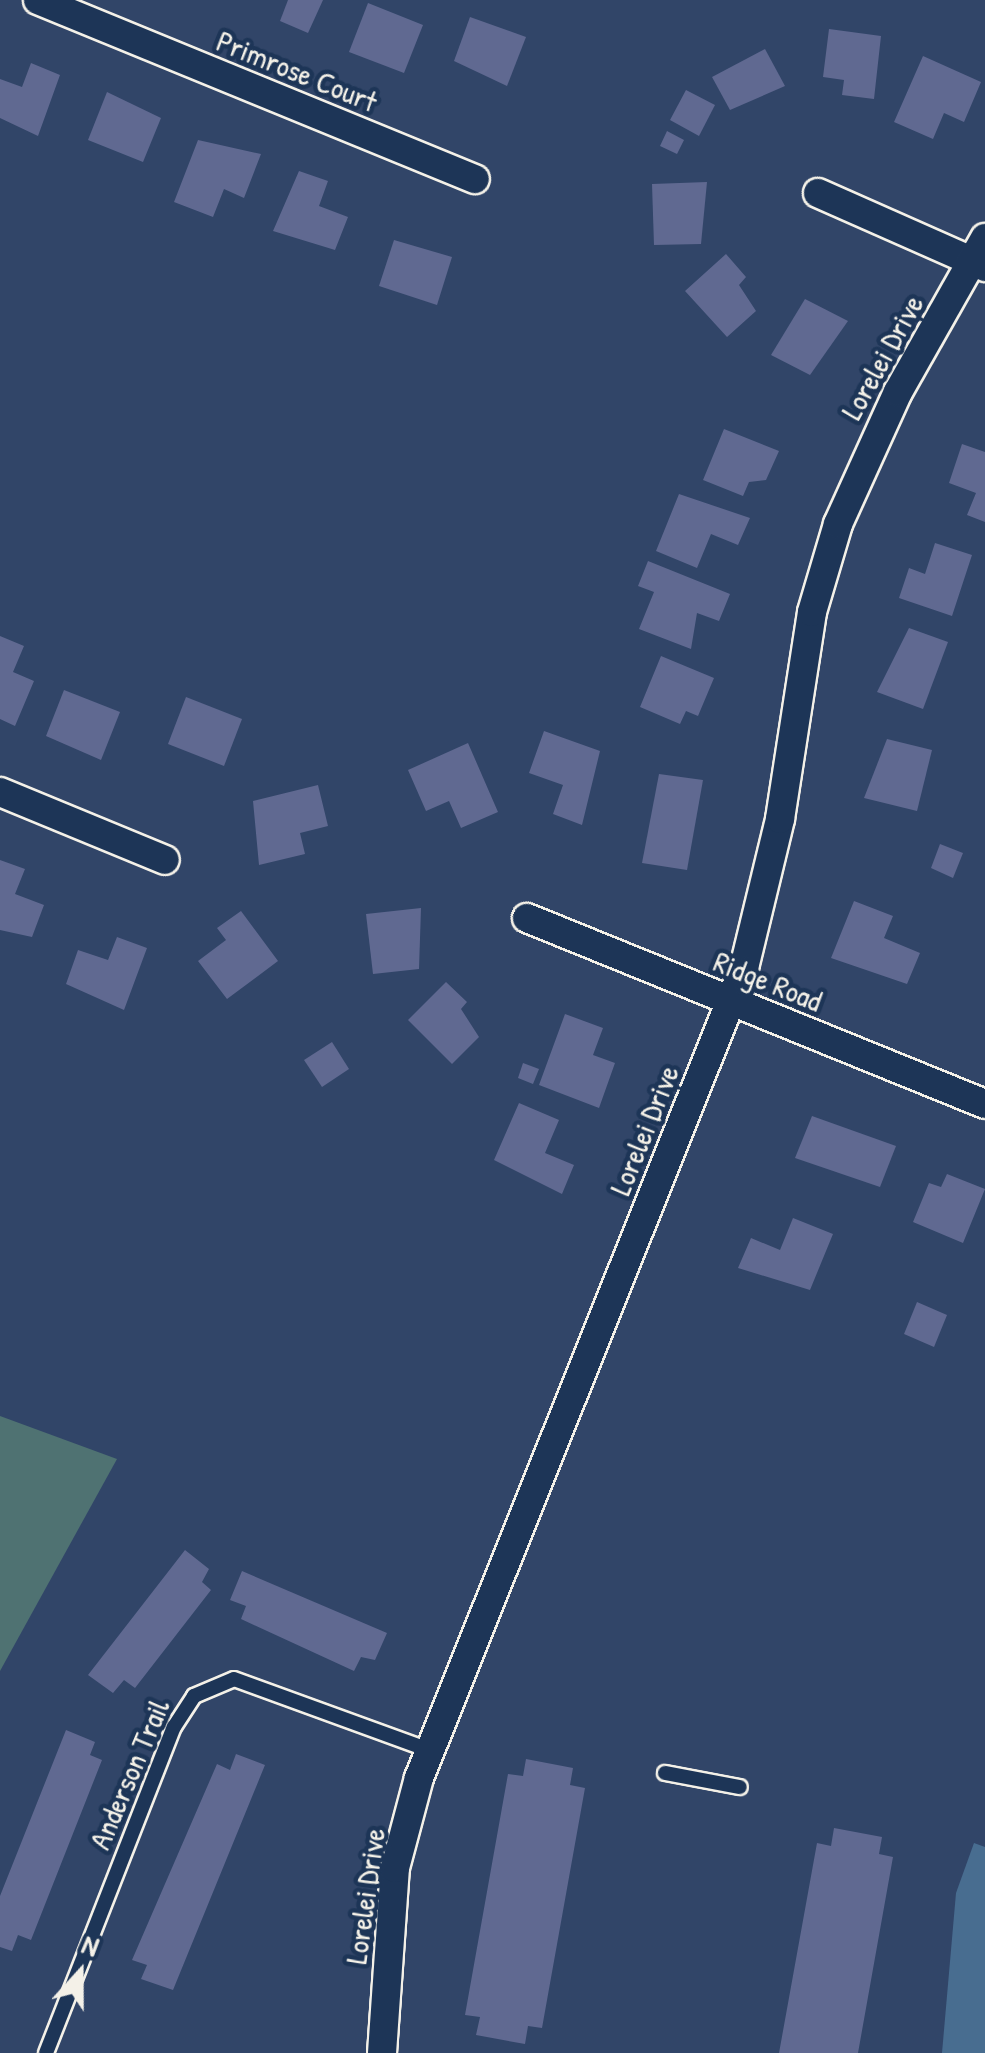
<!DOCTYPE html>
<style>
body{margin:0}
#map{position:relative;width:985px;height:2053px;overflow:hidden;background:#314568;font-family:"Patrick Hand",sans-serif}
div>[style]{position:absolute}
.green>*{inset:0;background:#4f7272}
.water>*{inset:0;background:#486d90}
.building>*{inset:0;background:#606991}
.roads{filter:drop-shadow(2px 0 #f4f1e8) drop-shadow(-2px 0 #f4f1e8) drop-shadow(0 2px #f4f1e8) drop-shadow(0 -2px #f4f1e8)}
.service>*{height:14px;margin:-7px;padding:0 7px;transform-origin:7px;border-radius:7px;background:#1d3557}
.minor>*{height:28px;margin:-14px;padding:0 14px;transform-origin:14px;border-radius:14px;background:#1d3557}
span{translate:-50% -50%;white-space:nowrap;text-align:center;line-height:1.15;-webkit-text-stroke:9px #1d3557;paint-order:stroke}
.street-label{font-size:30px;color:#f4f1e8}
.north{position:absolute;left:30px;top:1923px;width:100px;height:100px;-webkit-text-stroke:8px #1d3557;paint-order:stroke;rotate:21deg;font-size:28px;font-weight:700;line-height:40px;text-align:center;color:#f4f1e8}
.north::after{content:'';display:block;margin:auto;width:35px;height:45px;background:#f4f1e8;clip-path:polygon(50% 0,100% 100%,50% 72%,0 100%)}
</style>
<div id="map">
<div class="green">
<i style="clip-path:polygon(0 1416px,117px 1459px,0 1671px)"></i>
</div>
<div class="water">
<i style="clip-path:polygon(974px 1843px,985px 1847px,985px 2053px,942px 2053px,956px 1893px)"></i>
</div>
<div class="building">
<i style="clip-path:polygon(288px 0,323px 0,308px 33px,280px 21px)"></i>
<i style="clip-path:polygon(368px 3px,423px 25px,404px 73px,349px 52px)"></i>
<i style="clip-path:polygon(470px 17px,526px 37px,507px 86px,454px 61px)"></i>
<i style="clip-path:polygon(829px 29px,881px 36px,874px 99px,842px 95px,844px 80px,823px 77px)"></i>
<i style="clip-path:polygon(765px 49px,785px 86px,730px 110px,712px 77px)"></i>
<i style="clip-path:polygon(923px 56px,981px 82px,964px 122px,944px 113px,933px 139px,894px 122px)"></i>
<i style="clip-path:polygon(31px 63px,60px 75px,38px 136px,0 118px,0 79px,22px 87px)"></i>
<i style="clip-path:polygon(686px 90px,715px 105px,699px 136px,670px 120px)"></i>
<i style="clip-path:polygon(107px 92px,161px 118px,143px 162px,88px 140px)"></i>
<i style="clip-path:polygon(667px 131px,684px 140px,677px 154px,660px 146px)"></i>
<i style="clip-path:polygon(198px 140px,261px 154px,244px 198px,224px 189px,213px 217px,174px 202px)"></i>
<i style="clip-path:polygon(299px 171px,328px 181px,319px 206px,348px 217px,335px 250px,273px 231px)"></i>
<i style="clip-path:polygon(707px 182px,701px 244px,654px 245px,652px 184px)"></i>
<i style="clip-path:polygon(394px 240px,452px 257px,437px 305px,379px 286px)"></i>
<i style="clip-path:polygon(726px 254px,746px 277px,739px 285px,756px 311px,727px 337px,685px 291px)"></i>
<i style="clip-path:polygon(805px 299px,848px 321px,810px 375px,771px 355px)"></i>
<i style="clip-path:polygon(724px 429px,779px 451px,766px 480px,749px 482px,743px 496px,703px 480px)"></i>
<i style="clip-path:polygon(962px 444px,985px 452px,985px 522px,967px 515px,976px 493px,949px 483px)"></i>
<i style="clip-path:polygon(679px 494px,750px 518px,738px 545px,711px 534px,697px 568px,656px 551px)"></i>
<i style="clip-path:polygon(935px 543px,972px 555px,952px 616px,899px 598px,909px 568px,925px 574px)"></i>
<i style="clip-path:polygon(648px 561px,730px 594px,719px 621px,697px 613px,691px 649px,639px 629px,654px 592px,638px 586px)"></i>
<i style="clip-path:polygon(909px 628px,948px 642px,923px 709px,877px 692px)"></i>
<i style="clip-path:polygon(0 636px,24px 646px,13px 672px,34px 681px,15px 726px,0 719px)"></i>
<i style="clip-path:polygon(661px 656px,714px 678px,698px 716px,686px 711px,680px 724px,640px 707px)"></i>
<i style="clip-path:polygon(64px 690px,120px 712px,101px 760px,46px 736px)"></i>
<i style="clip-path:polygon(186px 697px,242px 719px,224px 766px,168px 744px)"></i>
<i style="clip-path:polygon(544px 731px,600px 751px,582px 825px,553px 814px,563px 785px,529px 773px)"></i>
<i style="clip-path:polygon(887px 739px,932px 750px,917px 811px,864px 798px)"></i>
<i style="clip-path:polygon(468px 743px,498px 812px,461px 828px,449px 801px,426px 811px,408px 770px)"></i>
<i style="clip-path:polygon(659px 774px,703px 780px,687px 870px,642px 863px)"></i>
<i style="clip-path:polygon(318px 785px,328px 826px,300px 833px,305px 854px,259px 865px,253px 801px)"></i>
<i style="clip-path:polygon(940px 844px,963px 853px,953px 878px,931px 868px)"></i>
<i style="clip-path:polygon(0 860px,25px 869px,15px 894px,44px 905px,32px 937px,0 930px)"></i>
<i style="clip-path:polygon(854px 901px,893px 916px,884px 938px,920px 953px,907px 984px,831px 958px)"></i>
<i style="clip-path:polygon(421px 908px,419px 969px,373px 974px,366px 914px)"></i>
<i style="clip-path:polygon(241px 911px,278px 961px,227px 999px,198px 961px,226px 940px,217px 928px)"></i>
<i style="clip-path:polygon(117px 937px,147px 948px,124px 1010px,66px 984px,78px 950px,108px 960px)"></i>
<i style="clip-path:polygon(446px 982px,467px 1002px,461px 1009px,479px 1037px,452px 1064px,408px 1020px)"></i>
<i style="clip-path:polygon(565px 1014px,603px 1028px,593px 1055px,615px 1063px,599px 1108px,539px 1085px)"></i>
<i style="clip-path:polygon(332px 1042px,349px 1069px,322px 1087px,304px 1060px)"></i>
<i style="clip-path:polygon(523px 1063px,539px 1069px,533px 1084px,518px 1078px)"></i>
<i style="clip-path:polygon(519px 1103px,559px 1120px,545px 1153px,574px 1165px,562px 1194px,494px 1160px)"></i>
<i style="clip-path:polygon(812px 1116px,896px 1146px,880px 1187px,795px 1158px)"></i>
<i style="clip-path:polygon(947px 1174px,985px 1189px,963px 1243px,913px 1222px,929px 1183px,941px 1187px)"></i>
<i style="clip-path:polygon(793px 1218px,833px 1234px,810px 1290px,738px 1268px,751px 1238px,780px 1250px)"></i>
<i style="clip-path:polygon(917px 1302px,947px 1315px,934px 1347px,904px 1334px)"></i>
<i style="clip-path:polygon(185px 1550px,209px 1569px,202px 1582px,211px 1590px,135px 1688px,124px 1680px,113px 1693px,88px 1675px)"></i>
<i style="clip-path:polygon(242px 1571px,387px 1633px,375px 1660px,361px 1657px,354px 1671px,241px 1619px,246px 1606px,230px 1600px)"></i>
<i style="clip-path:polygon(66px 1730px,95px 1742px,90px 1755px,102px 1760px,31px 1940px,18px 1935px,12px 1951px,0 1947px,0 1896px)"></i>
<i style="clip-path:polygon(236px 1754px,265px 1765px,173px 1990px,141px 1979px,147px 1965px,132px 1960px,217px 1764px,230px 1770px)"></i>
<i style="clip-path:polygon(526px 1759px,573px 1768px,570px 1785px,585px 1788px,542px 2028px,528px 2026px,525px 2044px,476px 2035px,480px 2017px,465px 2015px,508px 1774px,523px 1776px)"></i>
<i style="clip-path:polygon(834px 1828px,882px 1837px,879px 1854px,893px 1857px,858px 2053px,779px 2053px,817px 1843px,831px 1846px)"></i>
</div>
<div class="roads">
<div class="service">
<i style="left:665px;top:1773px;width:76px;rotate:10.6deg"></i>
<i style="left:46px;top:2053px;width:350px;rotate:-68.6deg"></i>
<i style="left:174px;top:1727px;width:37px;rotate:-57deg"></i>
<i style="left:194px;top:1696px;width:43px;rotate:-23deg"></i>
<i style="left:234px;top:1679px;width:208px;rotate:20deg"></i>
</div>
<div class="minor">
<i style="left:38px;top:0;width:472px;rotate:22.3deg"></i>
<i style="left:818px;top:193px;width:183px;rotate:23.9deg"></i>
<i style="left:0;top:792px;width:178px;rotate:22.4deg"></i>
<i style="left:527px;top:918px;width:494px;rotate:22.1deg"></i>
<i style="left:382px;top:2053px;width:185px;rotate:-86deg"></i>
<i style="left:395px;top:1868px;width:93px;rotate:-75.1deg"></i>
<i style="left:419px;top:1778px;width:873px;rotate:-68.14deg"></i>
<i style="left:744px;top:968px;width:153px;rotate:-76.4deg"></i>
<i style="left:780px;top:819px;width:209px;rotate:-81.2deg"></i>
<i style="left:812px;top:612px;width:92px;rotate:-73.5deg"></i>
<i style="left:838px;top:524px;width:145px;rotate:-65.6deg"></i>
<i style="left:898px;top:392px;width:177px;rotate:-60.5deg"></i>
</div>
</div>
<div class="street-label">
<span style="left:297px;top:71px;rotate:22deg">Primrose Court</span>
<span style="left:882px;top:357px;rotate:-61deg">Lorelei Drive</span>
<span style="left:768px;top:981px;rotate:22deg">Ridge Road</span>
<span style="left:644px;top:1130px;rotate:-68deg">Lorelei Drive</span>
<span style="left:129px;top:1774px;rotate:-67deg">Anderson Trail</span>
<span style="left:365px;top:1896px;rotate:-82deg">Lorelei Drive</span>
</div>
<div class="north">N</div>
</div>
